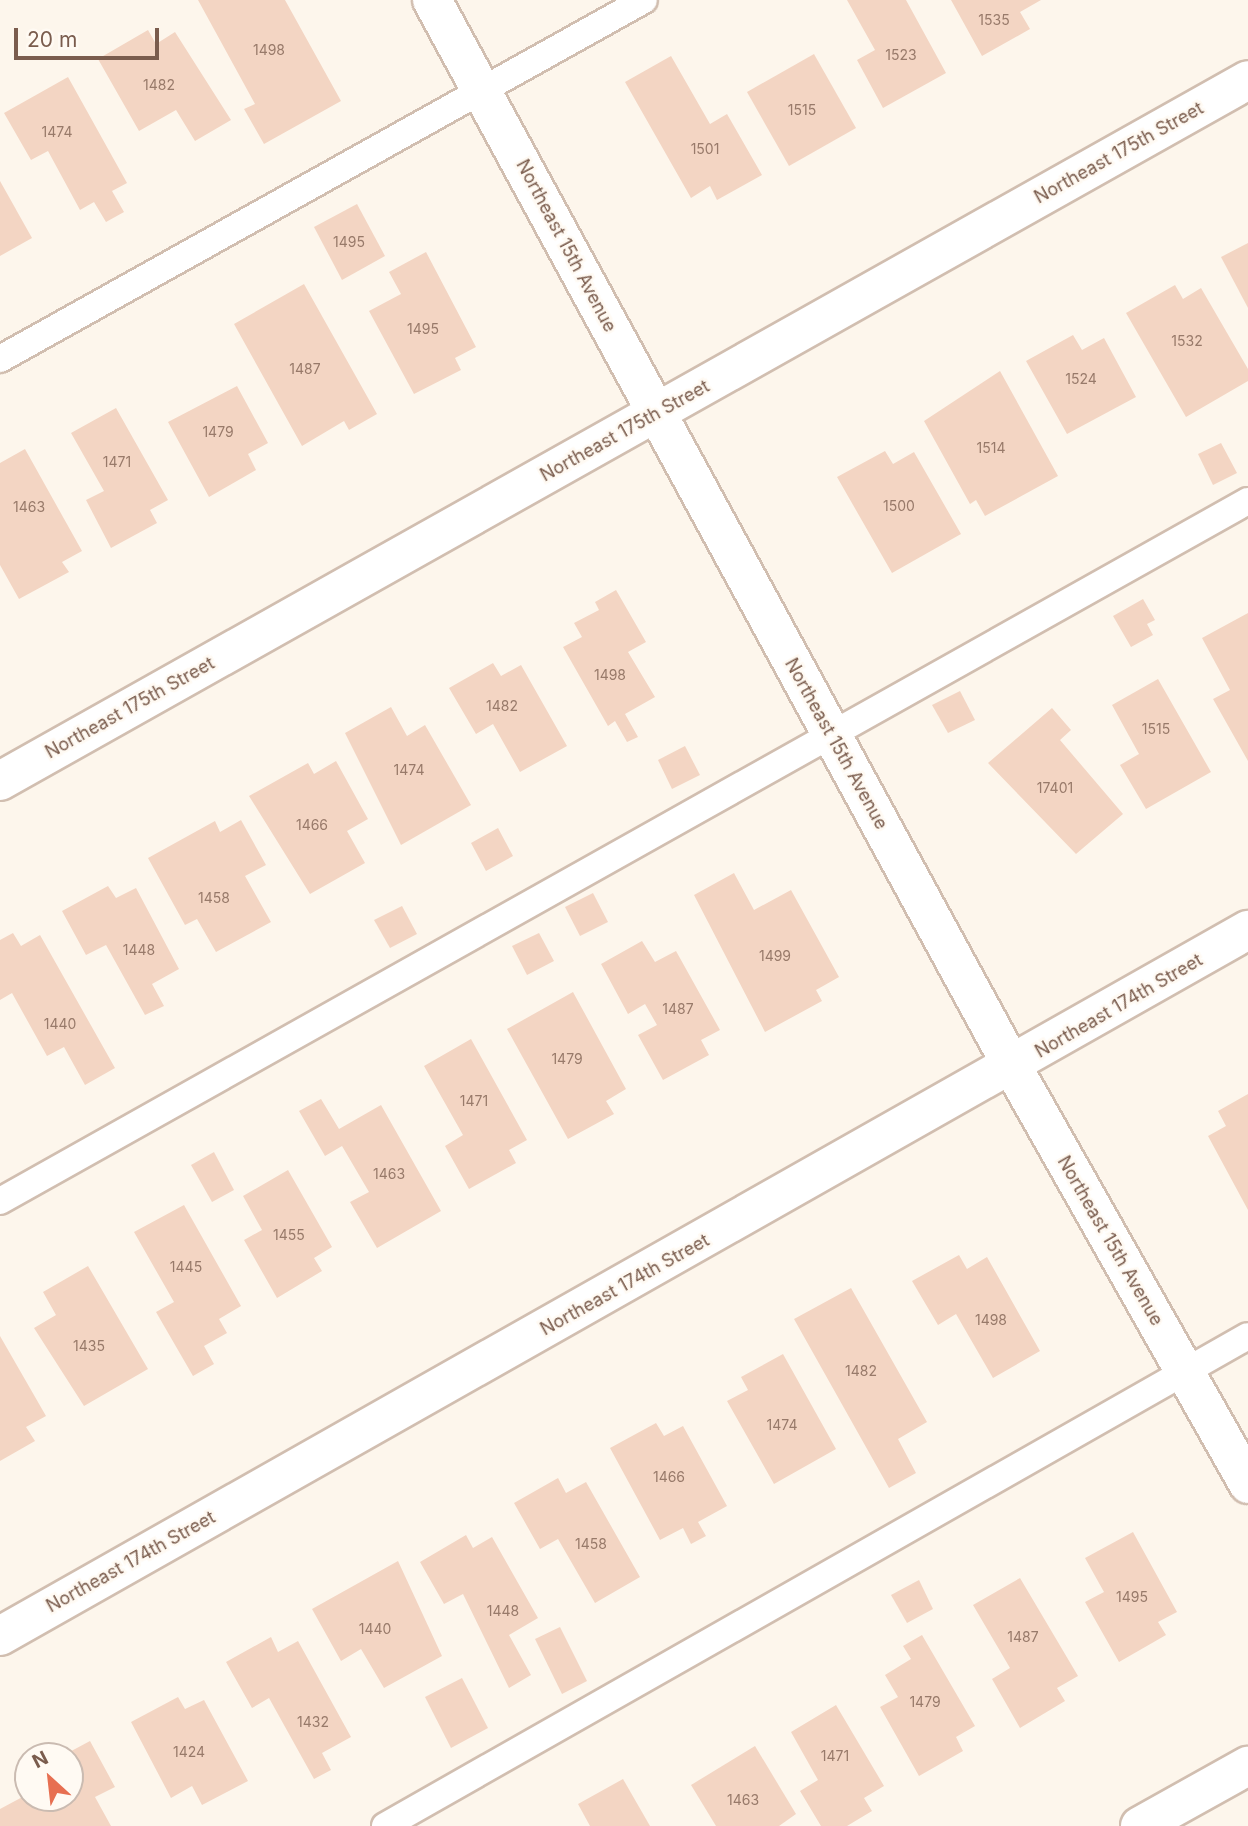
<!DOCTYPE html>
<style>
body{margin:0}
#map{position:relative;width:1248px;height:1826px;overflow:hidden;background:#fdf6ec;font-family:Inter,sans-serif}
div>[style]{position:absolute}
.building>*{inset:0;background:#f3d5c3}
.roads{filter:drop-shadow(2px 0 #d1beb0) drop-shadow(-2px 0 #d1beb0) drop-shadow(0 2px #d1beb0) drop-shadow(0 -2px #d1beb0)}
.service>*{height:26px;margin:-13px;padding:0 13px;transform-origin:13px;border-radius:13px;background:#fff}
.minor>*{height:38px;margin:-19px;padding:0 19px;transform-origin:19px;border-radius:19px;background:#fff}
.tertiary>*{height:38px;margin:-19px;padding:0 19px;transform-origin:19px;border-radius:19px;background:#fff}
span{translate:-50% -50%;white-space:nowrap;text-align:center;line-height:1.15;-webkit-text-stroke:5px #fffaf3;paint-order:stroke}
.number-label{font-size:14px;color:#987a6a}
.number-label span{-webkit-text-stroke-width:0}
.street-label{font-size:18px;color:#7a5c4d}
.north{position:absolute;left:14px;top:1742px;width:70px;height:70px;box-sizing:border-box;background:#fffaf3;border:2px solid #cabbb1;border-radius:50%;rotate:333deg;font-size:19px;font-weight:700;line-height:28px;text-align:center;color:#7a5c4d}
.north::after{content:'';display:block;margin:auto;width:24px;height:32px;background:#e76f51;clip-path:polygon(50% 0,100% 100%,50% 72%,0 100%)}
.scale{position:absolute;left:14px;top:28px;width:145px;height:32px;box-sizing:border-box;border:4px solid #7a5c4d;border-top:0;padding-left:9px;font-size:21px;line-height:24px;white-space:nowrap;color:#7a5c4d;-webkit-text-stroke:5px #fffaf3;paint-order:stroke}
</style>
<div id="map">
<div class="building">
<i style="clip-path:polygon(198px 0,285px 0,341px 101px,264px 144px,244px 109px,255px 104px)"></i>
<i style="clip-path:polygon(847px 0,906px 0,946px 73px,883px 108px,857px 60px,875px 50px)"></i>
<i style="clip-path:polygon(951px 0,1041px 0,1020px 12px,1030px 29px,982px 56px)"></i>
<i style="clip-path:polygon(148px 30px,156px 44px,175px 32px,231px 120px,195px 141px,176px 110px,139px 131px,98px 59px)"></i>
<i style="clip-path:polygon(814px 54px,856px 128px,789px 166px,747px 92px)"></i>
<i style="clip-path:polygon(671px 56px,710px 124px,727px 114px,762px 175px,717px 200px,710px 186px,691px 198px,625px 82px)"></i>
<i style="clip-path:polygon(68px 77px,127px 183px,112px 191px,124px 212px,106px 222px,94px 202px,80px 210px,48px 151px,31px 160px,4px 113px)"></i>
<i style="clip-path:polygon(0 181px,32px 238px,0 256px)"></i>
<i style="clip-path:polygon(357px 204px,385px 256px,342px 280px,314px 227px)"></i>
<i style="clip-path:polygon(1248px 243px,1248px 308px,1221px 257px)"></i>
<i style="clip-path:polygon(426px 252px,476px 347px,455px 358px,461px 370px,414px 394px,369px 311px,401px 294px,389px 272px)"></i>
<i style="clip-path:polygon(304px 284px,377px 414px,349px 430px,344px 421px,302px 446px,234px 324px)"></i>
<i style="clip-path:polygon(1175px 285px,1183px 299px,1201px 288px,1248px 369px,1248px 381px,1186px 417px,1126px 313px)"></i>
<i style="clip-path:polygon(1073px 335px,1082px 350px,1104px 338px,1136px 397px,1067px 434px,1026px 361px)"></i>
<i style="clip-path:polygon(1000px 371px,1058px 476px,985px 516px,976px 500px,970px 504px,924px 421px)"></i>
<i style="clip-path:polygon(237px 386px,268px 443px,248px 454px,256px 470px,209px 497px,168px 422px)"></i>
<i style="clip-path:polygon(116px 408px,168px 500px,150px 510px,157px 523px,111px 548px,86px 500px,104px 491px,71px 433px)"></i>
<i style="clip-path:polygon(1221px 443px,1237px 473px,1213px 485px,1198px 454px)"></i>
<i style="clip-path:polygon(25px 449px,82px 551px,62px 562px,69px 572px,19px 599px,0 565px,0 463px)"></i>
<i style="clip-path:polygon(885px 451px,893px 464px,914px 452px,961px 534px,892px 573px,837px 477px)"></i>
<i style="clip-path:polygon(616px 590px,646px 642px,628px 652px,655px 697px,625px 714px,638px 737px,627px 742px,615px 721px,608px 726px,563px 647px,582px 637px,574px 623px,599px 610px,595px 602px)"></i>
<i style="clip-path:polygon(1143px 599px,1155px 620px,1147px 624px,1153px 635px,1131px 647px,1113px 616px)"></i>
<i style="clip-path:polygon(1248px 613px,1248px 761px,1213px 699px,1230px 690px,1202px 638px)"></i>
<i style="clip-path:polygon(493px 663px,501px 676px,521px 665px,567px 746px,520px 772px,493px 724px,476px 734px,449px 688px)"></i>
<i style="clip-path:polygon(1158px 679px,1211px 772px,1146px 809px,1120px 765px,1139px 754px,1112px 705px)"></i>
<i style="clip-path:polygon(960px 691px,975px 720px,948px 733px,932px 705px)"></i>
<i style="clip-path:polygon(391px 707px,407px 736px,425px 725px,471px 805px,401px 845px,345px 733px)"></i>
<i style="clip-path:polygon(1052px 708px,1071px 730px,1060px 740px,1123px 814px,1076px 854px,988px 763px)"></i>
<i style="clip-path:polygon(685px 746px,700px 775px,672px 789px,658px 760px)"></i>
<i style="clip-path:polygon(336px 761px,368px 819px,347px 831px,365px 863px,310px 894px,249px 796px,308px 763px,314px 774px)"></i>
<i style="clip-path:polygon(241px 820px,266px 865px,245px 876px,271px 922px,216px 952px,197px 919px,185px 925px,148px 858px,215px 821px,220px 832px)"></i>
<i style="clip-path:polygon(498px 828px,513px 856px,486px 871px,471px 843px)"></i>
<i style="clip-path:polygon(734px 873px,754px 910px,791px 890px,839px 977px,816px 990px,822px 1001px,765px 1032px,694px 895px)"></i>
<i style="clip-path:polygon(108px 886px,116px 898px,136px 888px,179px 969px,152px 984px,164px 1006px,145px 1015px,106px 945px,86px 955px,62px 911px)"></i>
<i style="clip-path:polygon(593px 893px,608px 922px,580px 936px,565px 907px)"></i>
<i style="clip-path:polygon(402px 906px,417px 934px,390px 948px,374px 920px)"></i>
<i style="clip-path:polygon(13px 933px,21px 946px,40px 935px,115px 1068px,85px 1085px,64px 1047px,47px 1056px,12px 993px,0 1000px,0 940px)"></i>
<i style="clip-path:polygon(539px 933px,554px 961px,527px 975px,512px 946px)"></i>
<i style="clip-path:polygon(642px 941px,655px 962px,676px 951px,720px 1030px,701px 1040px,709px 1055px,663px 1080px,638px 1035px,657px 1025px,645px 1004px,628px 1014px,601px 964px)"></i>
<i style="clip-path:polygon(573px 992px,626px 1089px,606px 1101px,614px 1114px,568px 1139px,507px 1029px)"></i>
<i style="clip-path:polygon(471px 1039px,527px 1140px,509px 1150px,516px 1163px,469px 1189px,445px 1146px,463px 1135px,424px 1066px)"></i>
<i style="clip-path:polygon(1248px 1094px,1248px 1210px,1208px 1136px,1226px 1126px,1218px 1111px)"></i>
<i style="clip-path:polygon(321px 1099px,339px 1129px,381px 1105px,441px 1211px,377px 1248px,350px 1202px,369px 1192px,342px 1146px,325px 1156px,299px 1111px)"></i>
<i style="clip-path:polygon(214px 1152px,234px 1190px,212px 1202px,191px 1165px)"></i>
<i style="clip-path:polygon(288px 1170px,332px 1247px,314px 1258px,322px 1271px,277px 1298px,244px 1240px,262px 1230px,243px 1196px)"></i>
<i style="clip-path:polygon(184px 1205px,241px 1306px,219px 1319px,227px 1333px,204px 1346px,214px 1364px,193px 1376px,156px 1312px,174px 1302px,134px 1232px)"></i>
<i style="clip-path:polygon(959px 1255px,967px 1269px,987px 1257px,1040px 1351px,993px 1378px,956px 1314px,938px 1325px,912px 1281px)"></i>
<i style="clip-path:polygon(88px 1266px,148px 1369px,84px 1406px,34px 1328px,56px 1315px,43px 1292px)"></i>
<i style="clip-path:polygon(851px 1288px,927px 1422px,898px 1439px,916px 1473px,889px 1488px,794px 1319px)"></i>
<i style="clip-path:polygon(0 1336px,46px 1416px,26px 1427px,35px 1441px,0 1461px)"></i>
<i style="clip-path:polygon(783px 1354px,836px 1449px,774px 1484px,727px 1401px,748px 1390px,741px 1377px)"></i>
<i style="clip-path:polygon(656px 1423px,664px 1436px,683px 1426px,727px 1506px,698px 1522px,706px 1536px,691px 1544px,683px 1528px,660px 1540px,610px 1448px)"></i>
<i style="clip-path:polygon(558px 1478px,566px 1493px,586px 1482px,640px 1577px,595px 1603px,558px 1539px,540px 1549px,514px 1503px)"></i>
<i style="clip-path:polygon(1133px 1532px,1177px 1612px,1158px 1622px,1166px 1635px,1119px 1662px,1085px 1602px,1104px 1592px,1085px 1558px)"></i>
<i style="clip-path:polygon(466px 1535px,473px 1548px,492px 1537px,538px 1618px,509px 1635px,531px 1675px,509px 1688px,463px 1594px,444px 1604px,420px 1562px)"></i>
<i style="clip-path:polygon(398px 1561px,442px 1656px,384px 1688px,361px 1649px,341px 1661px,312px 1609px)"></i>
<i style="clip-path:polygon(1020px 1578px,1078px 1676px,1057px 1688px,1065px 1701px,1020px 1728px,992px 1679px,1010px 1668px,973px 1605px)"></i>
<i style="clip-path:polygon(919px 1580px,933px 1609px,907px 1623px,891px 1595px)"></i>
<i style="clip-path:polygon(560px 1627px,587px 1681px,562px 1694px,535px 1639px)"></i>
<i style="clip-path:polygon(922px 1635px,975px 1726px,956px 1737px,963px 1751px,919px 1776px,880px 1707px,898px 1697px,885px 1675px,911px 1659px,903px 1646px)"></i>
<i style="clip-path:polygon(271px 1637px,278px 1652px,298px 1641px,351px 1737px,322px 1753px,331px 1770px,314px 1779px,269px 1698px,252px 1708px,226px 1662px)"></i>
<i style="clip-path:polygon(462px 1678px,488px 1728px,451px 1748px,425px 1697px)"></i>
<i style="clip-path:polygon(178px 1697px,185px 1709px,204px 1700px,248px 1781px,202px 1805px,192px 1786px,171px 1798px,131px 1722px)"></i>
<i style="clip-path:polygon(836px 1705px,884px 1786px,864px 1798px,872px 1811px,847px 1826px,821px 1826px,800px 1791px,818px 1780px,791px 1732px)"></i>
<i style="clip-path:polygon(90px 1741px,115px 1787px,95px 1797px,111px 1826px,0 1826px,0 1809px,28px 1794px,70px 1798px,70px 1756px,62px 1756px)"></i>
<i style="clip-path:polygon(755px 1746px,796px 1814px,779px 1826px,716px 1826px,691px 1785px)"></i>
<i style="clip-path:polygon(623px 1779px,650px 1826px,590px 1826px,578px 1804px)"></i>
</div>
<div class="roads">
<div class="service">
<i style="left:0;top:359px;width:737px;rotate:-29.14deg"></i>
<i style="left:0;top:1201px;width:1431px;rotate:-29.29deg"></i>
<i style="left:385px;top:1826px;width:992px;rotate:-29.59deg"></i>
</div>
<div class="minor">
<i style="left:0;top:781px;width:1431px;rotate:-29.32deg"></i>
<i style="left:0;top:1636px;width:1434px;rotate:-29.5deg"></i>
<i style="left:1140px;top:1826px;width:124px;rotate:-29.1deg"></i>
</div>
<div class="tertiary">
<i style="left:432px;top:0;width:1216px;rotate:61.45deg"></i>
<i style="left:1013px;top:1068px;width:478px;rotate:60.5deg"></i>
</div>
</div>
<div class="number-label">
<span style="left:994px;top:20px">1535</span>
<span style="left:269px;top:50px">1498</span>
<span style="left:901px;top:55px">1523</span>
<span style="left:159px;top:85px">1482</span>
<span style="left:802px;top:110px">1515</span>
<span style="left:57px;top:132px">1474</span>
<span style="left:705px;top:149px">1501</span>
<span style="left:349px;top:242px">1495</span>
<span style="left:423px;top:329px">1495</span>
<span style="left:1187px;top:341px">1532</span>
<span style="left:305px;top:369px">1487</span>
<span style="left:1081px;top:379px">1524</span>
<span style="left:218px;top:432px">1479</span>
<span style="left:991px;top:448px">1514</span>
<span style="left:117px;top:462px">1471</span>
<span style="left:899px;top:506px">1500</span>
<span style="left:29px;top:507px">1463</span>
<span style="left:610px;top:675px">1498</span>
<span style="left:502px;top:706px">1482</span>
<span style="left:1156px;top:729px">1515</span>
<span style="left:409px;top:770px">1474</span>
<span style="left:1055px;top:788px">17401</span>
<span style="left:312px;top:825px">1466</span>
<span style="left:214px;top:898px">1458</span>
<span style="left:139px;top:950px">1448</span>
<span style="left:775px;top:956px">1499</span>
<span style="left:678px;top:1009px">1487</span>
<span style="left:60px;top:1024px">1440</span>
<span style="left:567px;top:1059px">1479</span>
<span style="left:474px;top:1101px">1471</span>
<span style="left:389px;top:1174px">1463</span>
<span style="left:289px;top:1235px">1455</span>
<span style="left:186px;top:1267px">1445</span>
<span style="left:991px;top:1320px">1498</span>
<span style="left:89px;top:1346px">1435</span>
<span style="left:861px;top:1371px">1482</span>
<span style="left:782px;top:1425px">1474</span>
<span style="left:669px;top:1477px">1466</span>
<span style="left:591px;top:1544px">1458</span>
<span style="left:1132px;top:1597px">1495</span>
<span style="left:503px;top:1611px">1448</span>
<span style="left:375px;top:1629px">1440</span>
<span style="left:1023px;top:1637px">1487</span>
<span style="left:925px;top:1702px">1479</span>
<span style="left:313px;top:1722px">1432</span>
<span style="left:189px;top:1752px">1424</span>
<span style="left:835px;top:1756px">1471</span>
<span style="left:743px;top:1800px">1463</span>
</div>
<div class="street-label">
<span style="left:1119px;top:153px;rotate:-29deg">Northeast 175th Street</span>
<span style="left:566px;top:246px;rotate:62deg">Northeast 15th Avenue</span>
<span style="left:625px;top:431px;rotate:-29deg">Northeast 175th Street</span>
<span style="left:130px;top:708px;rotate:-29deg">Northeast 175th Street</span>
<span style="left:836px;top:744px;rotate:61deg">Northeast 15th Avenue</span>
<span style="left:1119px;top:1006px;rotate:-30deg">Northeast 174th Street</span>
<span style="left:1110px;top:1241px;rotate:60deg">Northeast 15th Avenue</span>
<span style="left:625px;top:1285px;rotate:-29deg">Northeast 174th Street</span>
<span style="left:131px;top:1562px;rotate:-29deg">Northeast 174th Street</span>
</div>
<div class="north">N</div>
<div class="scale">20 m</div>
</div>
